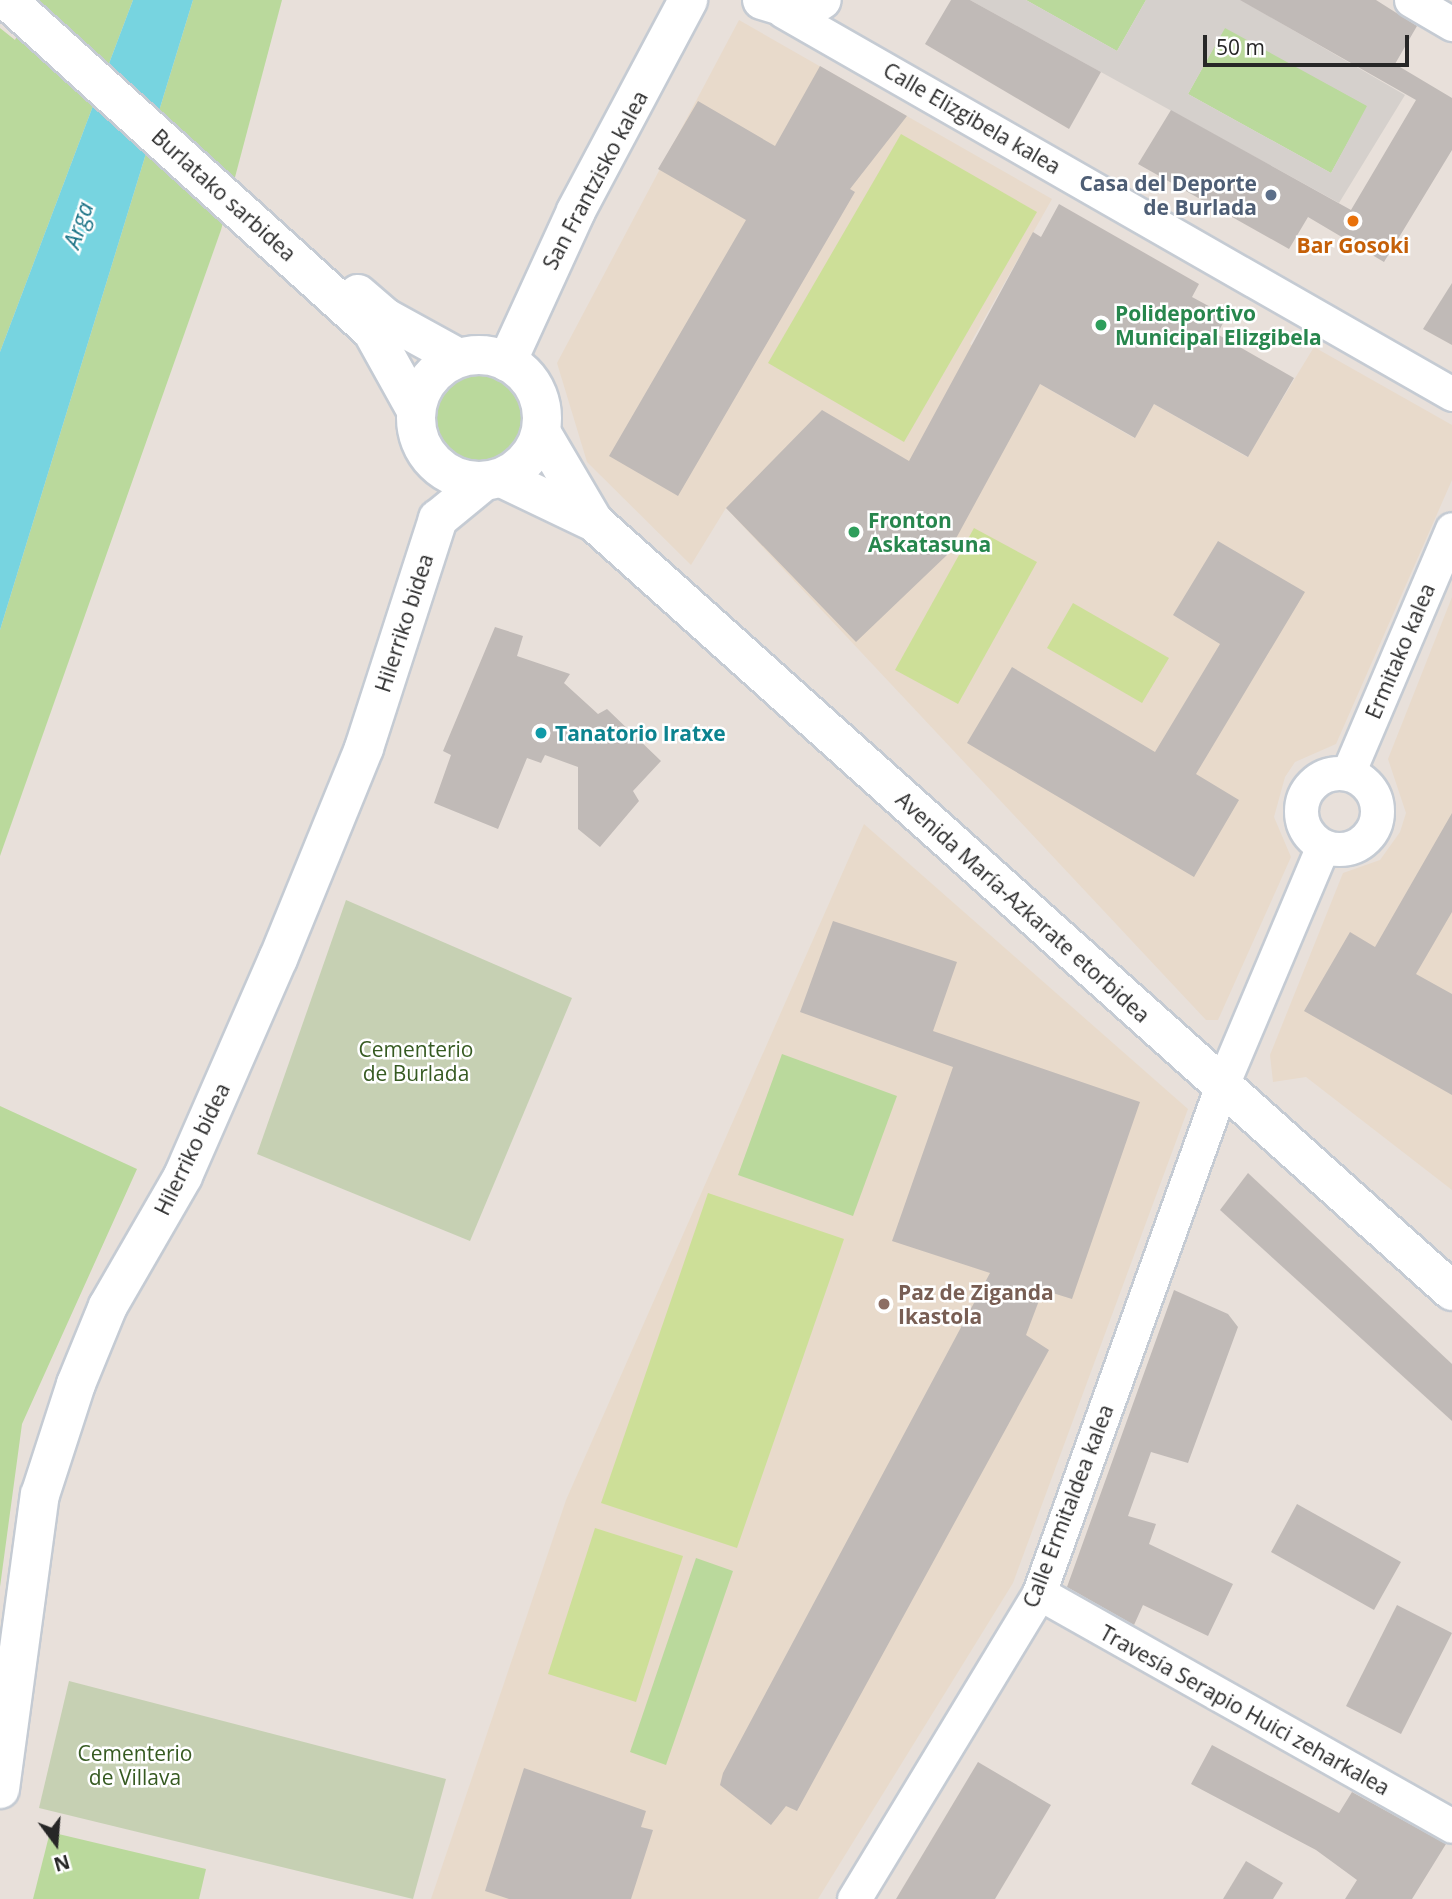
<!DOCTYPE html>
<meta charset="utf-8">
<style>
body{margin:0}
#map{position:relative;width:1452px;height:1899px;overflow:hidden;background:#e8e0da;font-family:"Open Sans",sans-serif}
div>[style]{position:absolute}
.education>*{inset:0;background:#e8dacb}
.green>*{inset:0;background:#bad99c}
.round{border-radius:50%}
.cemetery>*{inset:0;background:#c6d0b3}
.pitch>*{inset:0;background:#cddf98}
.plaza>*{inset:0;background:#d5d0cc}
.water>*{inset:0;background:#77d4e0}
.building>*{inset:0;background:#c0bab7}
.roads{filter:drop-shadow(2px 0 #c5cbd3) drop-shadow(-2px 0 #c5cbd3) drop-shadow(0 2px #c5cbd3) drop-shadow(0 -2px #c5cbd3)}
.street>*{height:33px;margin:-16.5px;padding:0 16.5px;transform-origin:16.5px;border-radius:16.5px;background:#fff}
.street>.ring{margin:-16.5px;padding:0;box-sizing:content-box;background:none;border:33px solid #fff;border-radius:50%}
.secondary>*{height:38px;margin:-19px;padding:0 19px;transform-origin:19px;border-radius:19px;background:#fff}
.secondary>.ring{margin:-19px;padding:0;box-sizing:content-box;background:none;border:38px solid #fff;border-radius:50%}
.dots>*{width:19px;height:19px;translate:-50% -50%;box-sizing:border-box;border:4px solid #fff;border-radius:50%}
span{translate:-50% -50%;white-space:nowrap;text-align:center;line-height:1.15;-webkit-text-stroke:5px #fff;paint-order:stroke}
.street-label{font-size:21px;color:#272727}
.service-label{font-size:21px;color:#4e5e75;font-weight:700}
.right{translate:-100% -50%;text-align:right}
.food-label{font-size:21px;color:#c56008;font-weight:700}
.leisure-label{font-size:21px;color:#27864d;font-weight:700}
.left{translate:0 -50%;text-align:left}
.culture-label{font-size:21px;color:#0d838f;font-weight:700}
.park-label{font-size:21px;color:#365a21}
.education-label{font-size:21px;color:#785e54;font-weight:700}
.water-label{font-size:23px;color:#1b7386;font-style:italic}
.north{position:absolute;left:21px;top:1808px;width:70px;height:70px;-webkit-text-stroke:5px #fff;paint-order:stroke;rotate:164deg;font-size:19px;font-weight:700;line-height:28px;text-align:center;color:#272727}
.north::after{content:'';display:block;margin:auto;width:24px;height:32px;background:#272727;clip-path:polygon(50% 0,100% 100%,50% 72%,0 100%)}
.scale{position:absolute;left:1203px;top:35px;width:206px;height:32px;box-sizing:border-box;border:4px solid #272727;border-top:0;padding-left:9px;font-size:21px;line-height:24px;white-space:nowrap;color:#272727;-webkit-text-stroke:5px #fff;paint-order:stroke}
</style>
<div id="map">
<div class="education">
<i style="clip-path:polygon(739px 20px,1052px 199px,970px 344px,1134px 438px,1154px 404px,1247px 457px,1314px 347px,1452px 425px,1452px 480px,1336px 744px,1295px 762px,1285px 777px,1274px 817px,1291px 857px,1218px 1020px,1206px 1020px,726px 508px,691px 565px,587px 462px,557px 363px)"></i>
<i style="clip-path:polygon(1452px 597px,1452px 1190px,1306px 1077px,1273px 1082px,1270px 1055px,1343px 873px,1380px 860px,1400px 832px,1406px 813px,1388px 759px)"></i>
<i style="clip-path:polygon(864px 824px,1188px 1109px,1013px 1583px,818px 1899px,431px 1899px,566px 1500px)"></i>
</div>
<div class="green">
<i style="clip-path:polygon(35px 0,133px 0,0 352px,0 28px,15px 40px)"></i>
<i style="clip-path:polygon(193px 0,282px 0,221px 230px,0 856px,0 630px)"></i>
<i style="clip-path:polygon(1026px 0,1146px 0,1117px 51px)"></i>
<i style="clip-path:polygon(1225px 27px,1368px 106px,1331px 173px,1188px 94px)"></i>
<i class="round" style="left:432px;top:370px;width:96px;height:96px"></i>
<i style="clip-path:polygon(782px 1054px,897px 1096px,853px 1216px,738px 1175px)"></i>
<i style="clip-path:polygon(0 1106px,137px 1169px,22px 1424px,0 1587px)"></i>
<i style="clip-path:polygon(696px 1558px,733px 1571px,666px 1765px,630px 1752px)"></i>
<i style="clip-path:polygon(50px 1832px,206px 1869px,199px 1899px,33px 1899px)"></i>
</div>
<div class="cemetery">
<i style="clip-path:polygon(346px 900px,572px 998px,470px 1241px,257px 1154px)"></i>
<i style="clip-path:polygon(69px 1681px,446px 1779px,413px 1899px,39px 1808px)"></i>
</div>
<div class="pitch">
<i style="clip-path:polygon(901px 134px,1037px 212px,904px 442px,768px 363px)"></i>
<i style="clip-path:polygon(974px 528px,1037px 562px,958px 704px,895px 670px)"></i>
<i style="clip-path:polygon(1073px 603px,1169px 658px,1142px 703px,1047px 648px)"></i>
<i style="clip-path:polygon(708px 1193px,844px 1239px,737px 1548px,601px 1503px)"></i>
<i style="clip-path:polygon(595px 1528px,683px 1556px,636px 1702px,548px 1674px)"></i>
</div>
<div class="plaza">
<i style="clip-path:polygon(evenodd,970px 0,1026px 0,1117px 51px,1146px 0,1241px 0,1405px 95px,1339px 203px,970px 0,1225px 28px,1367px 106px,1331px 173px,1188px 94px,1225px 28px)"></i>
</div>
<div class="water">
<i style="clip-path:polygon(133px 0,193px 0,0 630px,0 352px)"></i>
</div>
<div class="building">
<i style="clip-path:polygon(951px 0,970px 0,1101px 72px,1069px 129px,925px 44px)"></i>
<i style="clip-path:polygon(1240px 0,1376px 0,1417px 26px,1395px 64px,1452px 98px,1452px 150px,1384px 262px,1308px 217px,1289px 249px,1138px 164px,1171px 110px,1351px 210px,1416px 100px)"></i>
<i style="clip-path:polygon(820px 66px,907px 116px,850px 189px,855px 192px,678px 496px,609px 456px,746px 220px,658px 169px,698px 101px,775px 146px)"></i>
<i style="clip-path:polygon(1059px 204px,1199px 284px,1192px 297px,1227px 316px,1217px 334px,1294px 378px,1248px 457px,1154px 404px,1135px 438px,1040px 384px,947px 555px,856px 642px,726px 508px,822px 410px,909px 461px,1033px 232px,1041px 237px)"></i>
<i style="clip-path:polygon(1452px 283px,1452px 345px,1423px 329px)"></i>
<i style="clip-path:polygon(1218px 541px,1305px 592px,1196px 774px,1239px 800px,1194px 877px,967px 743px,1012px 667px,1155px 752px,1220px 644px,1173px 615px)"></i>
<i style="clip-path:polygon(495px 627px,523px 636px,517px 656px,570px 674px,564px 683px,598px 714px,607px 709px,661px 761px,633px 791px,639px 801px,600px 847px,578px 829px,578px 767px,545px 755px,541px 763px,527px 758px,498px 829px,434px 803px,451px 755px,443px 751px)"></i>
<i style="clip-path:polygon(1452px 813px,1452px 912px,1416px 974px,1452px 994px,1452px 1095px,1304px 1011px,1350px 932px,1375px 947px)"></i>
<i style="clip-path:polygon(833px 921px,957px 962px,933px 1031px,1140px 1102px,1072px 1299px,1043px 1290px,1026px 1335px,1049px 1350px,797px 1811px,786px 1806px,771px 1825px,720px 1785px,723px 1773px,990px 1273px,892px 1241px,953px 1067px,800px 1012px)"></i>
<i style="clip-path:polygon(1248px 1173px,1452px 1364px,1452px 1421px,1220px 1210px)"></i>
<i style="clip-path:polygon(1174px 1290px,1228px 1314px,1238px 1327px,1188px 1463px,1151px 1452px,1128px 1516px,1156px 1524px,1149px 1544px,1233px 1584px,1208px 1636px,1143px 1605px,1134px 1625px,1067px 1587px)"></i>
<i style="clip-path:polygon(1297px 1504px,1401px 1562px,1374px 1610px,1271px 1552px)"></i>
<i style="clip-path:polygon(1397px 1605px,1452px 1633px,1401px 1734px,1346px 1706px)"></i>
<i style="clip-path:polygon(1212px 1745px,1339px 1813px,1352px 1792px,1446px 1844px,1412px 1899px,1345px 1899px,1357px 1880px,1316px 1850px,1191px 1784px)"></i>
<i style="clip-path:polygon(978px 1762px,1051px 1805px,995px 1899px,896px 1899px)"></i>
<i style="clip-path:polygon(524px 1768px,646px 1811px,641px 1827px,653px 1830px,631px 1899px,509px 1899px,485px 1891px)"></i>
<i style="clip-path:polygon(1246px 1861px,1283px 1883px,1273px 1899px,1223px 1899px)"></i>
</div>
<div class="roads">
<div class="street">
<i style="left:1411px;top:0;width:48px;rotate:30.3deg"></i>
<i style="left:783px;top:11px;width:771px;rotate:29.79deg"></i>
<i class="ring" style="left:1301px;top:773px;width:43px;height:43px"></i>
<i style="left:1348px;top:773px;width:265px;rotate:-66.9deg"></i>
<i style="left:1039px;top:1593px;width:474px;rotate:29.4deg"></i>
<i style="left:854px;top:1899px;width:358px;rotate:-58.8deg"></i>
<i style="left:1039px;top:1593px;width:540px;rotate:-70.19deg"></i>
<i style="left:1222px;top:1085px;width:259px;rotate:-67.1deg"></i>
</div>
<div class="secondary">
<i style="left:7px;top:0;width:493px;rotate:42.2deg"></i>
<i style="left:372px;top:331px;width:90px;rotate:60.9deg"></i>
<i style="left:762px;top:0;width:37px;rotate:17deg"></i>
<i style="left:797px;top:11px;width:27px;rotate:-24deg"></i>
<i style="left:358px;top:294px;width:35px;rotate:41deg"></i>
<i style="left:384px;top:317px;width:85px;rotate:28.7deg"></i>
<i class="ring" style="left:416px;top:355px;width:88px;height:88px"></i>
<i style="left:507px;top:362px;width:166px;rotate:-65.4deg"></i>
<i style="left:576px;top:211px;width:239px;rotate:-62deg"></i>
<i style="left:541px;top:432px;width:104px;rotate:59.5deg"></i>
<i style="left:502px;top:478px;width:102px;rotate:25.6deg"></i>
<i style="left:594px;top:522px;width:1152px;rotate:41.87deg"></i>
<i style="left:0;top:1789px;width:297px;rotate:-82.3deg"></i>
<i style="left:40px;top:1495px;width:117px;rotate:-72deg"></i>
<i style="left:76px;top:1384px;width:84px;rotate:-67.7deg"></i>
<i style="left:108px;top:1306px;width:150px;rotate:-60deg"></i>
<i style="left:183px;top:1176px;width:237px;rotate:-66.4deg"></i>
<i style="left:278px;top:959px;width:228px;rotate:-67.8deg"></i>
<i style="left:364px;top:748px;width:241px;rotate:-72.1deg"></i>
<i style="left:438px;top:519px;width:58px;rotate:-39.4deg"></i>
</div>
</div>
<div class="dots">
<i style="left:1271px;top:195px;background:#5c6f8a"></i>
<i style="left:1353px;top:221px;background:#e8710a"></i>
<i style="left:1101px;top:325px;background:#2e9e5b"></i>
<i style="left:854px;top:532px;background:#2e9e5b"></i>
<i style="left:541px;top:733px;background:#0f9aa8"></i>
<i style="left:884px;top:1304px;background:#8d6e63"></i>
</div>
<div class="street-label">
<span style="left:972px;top:118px;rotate:30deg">Calle Elizgibela kalea</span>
<span style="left:595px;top:180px;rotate:-62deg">San Frantzisko kalea</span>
<span style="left:224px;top:195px;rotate:42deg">Burlatako sarbidea</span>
<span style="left:404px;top:623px;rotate:-72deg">Hilerriko bidea</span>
<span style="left:1400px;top:651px;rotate:-67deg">Ermitako kalea</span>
<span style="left:1023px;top:907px;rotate:42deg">Avenida María-Azkarate etorbidea</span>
<span style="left:192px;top:1149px;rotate:-64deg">Hilerriko bidea</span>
<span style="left:1068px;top:1506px;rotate:-69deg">Calle Ermitaldea kalea</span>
<span style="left:1245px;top:1710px;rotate:29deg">Travesía Serapio Huici zeharkalea</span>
</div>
<div class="service-label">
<span class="right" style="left:1257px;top:195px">Casa del Deporte<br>de Burlada</span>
</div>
<div class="food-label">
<span style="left:1353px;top:245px">Bar Gosoki</span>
</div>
<div class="leisure-label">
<span class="left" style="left:1115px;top:325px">Polideportivo<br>Municipal Elizgibela</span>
<span class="left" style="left:868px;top:532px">Fronton<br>Askatasuna</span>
</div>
<div class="culture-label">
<span class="left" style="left:555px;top:733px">Tanatorio Iratxe</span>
</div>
<div class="park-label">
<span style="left:416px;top:1061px">Cementerio<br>de Burlada</span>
<span style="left:135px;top:1765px">Cementerio<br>de Villava</span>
</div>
<div class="education-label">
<span class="left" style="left:898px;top:1304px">Paz de Ziganda<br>Ikastola</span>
</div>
<div class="water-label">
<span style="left:78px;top:225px;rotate:-71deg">Arga</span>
</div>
<div class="north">N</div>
<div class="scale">50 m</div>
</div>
